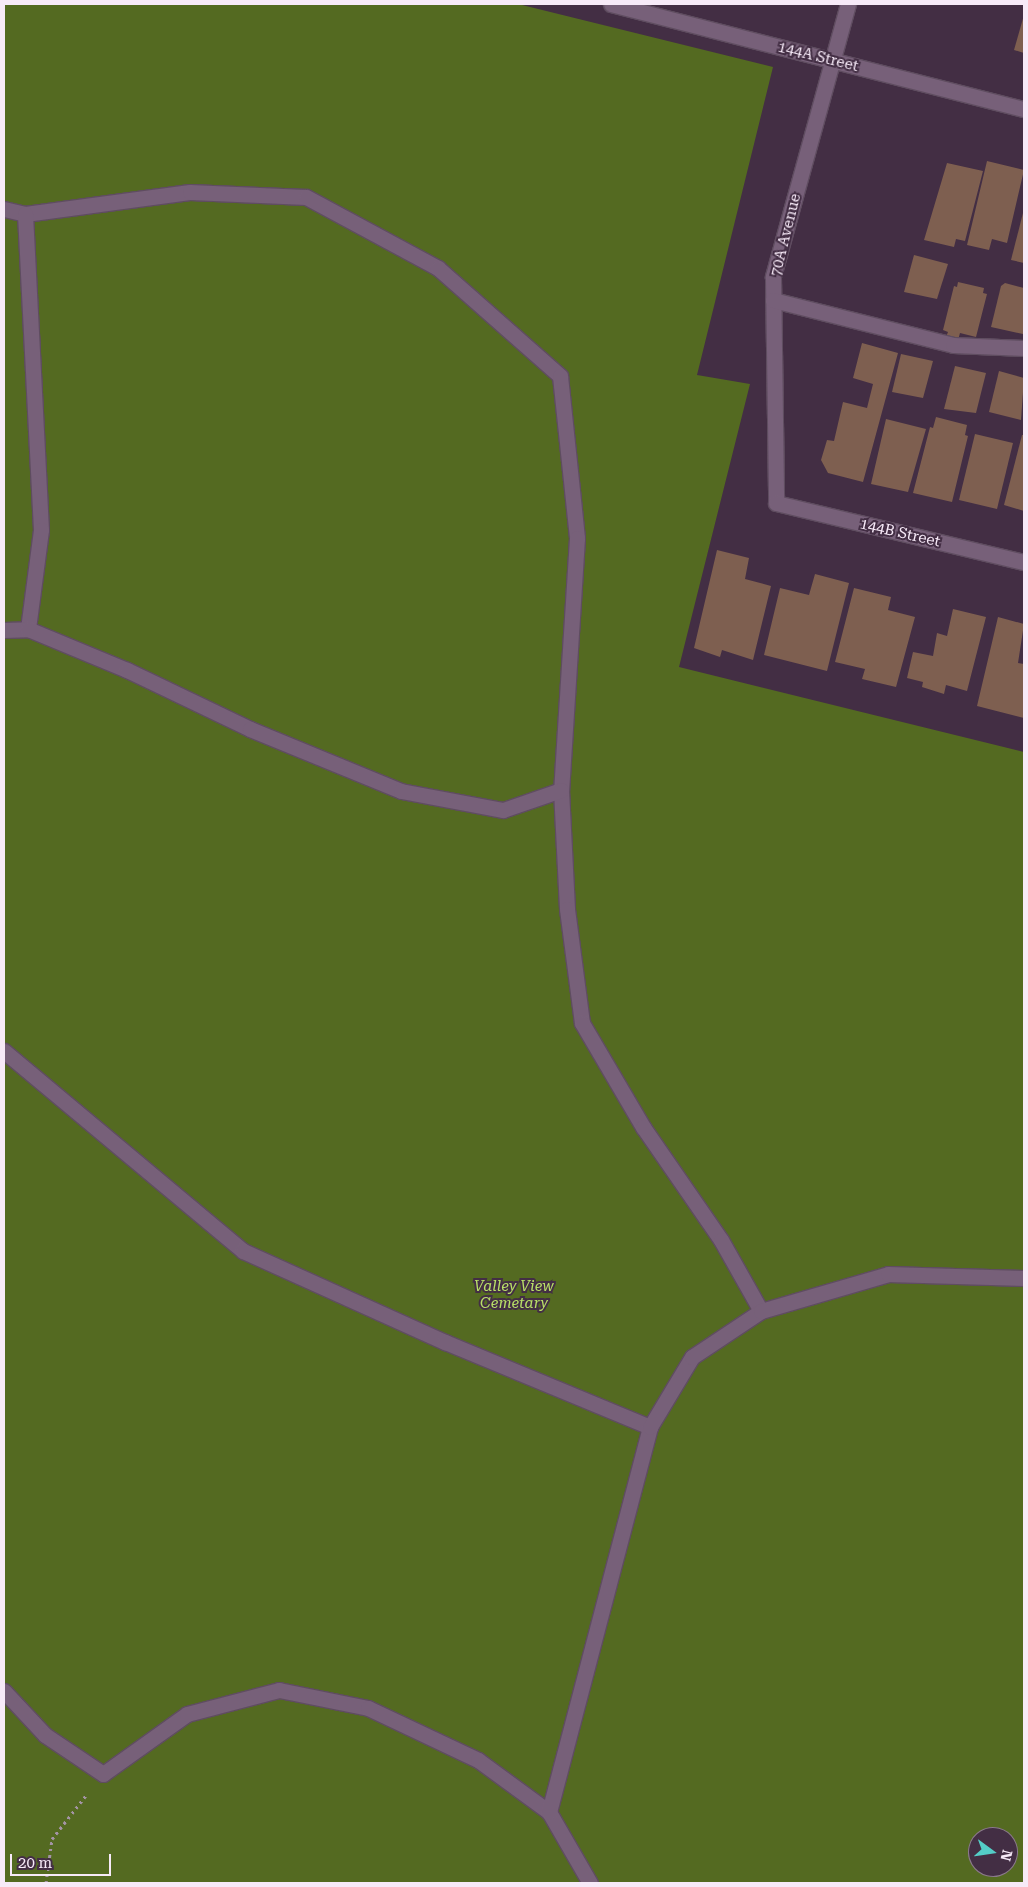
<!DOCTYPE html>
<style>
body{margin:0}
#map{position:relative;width:1028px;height:1887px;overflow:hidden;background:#432e44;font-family:"Roboto Serif",serif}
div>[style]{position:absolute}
.green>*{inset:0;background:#546a21}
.building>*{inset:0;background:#7e5f50}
.path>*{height:3px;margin-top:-1.5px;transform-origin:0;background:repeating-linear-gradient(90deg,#a494a5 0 2.5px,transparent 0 6.5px)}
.roads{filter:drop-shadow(1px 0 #5f4d60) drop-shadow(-1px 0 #5f4d60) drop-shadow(0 1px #5f4d60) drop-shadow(0 -1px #5f4d60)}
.minor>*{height:15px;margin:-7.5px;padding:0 7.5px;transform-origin:7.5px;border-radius:7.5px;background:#776079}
span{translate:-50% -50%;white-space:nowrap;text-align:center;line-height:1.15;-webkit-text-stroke:4px #432e44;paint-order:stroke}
.street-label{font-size:15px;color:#f7eaf8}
.park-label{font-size:15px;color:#b9e167;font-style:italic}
.frame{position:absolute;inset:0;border:5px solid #f7eaf8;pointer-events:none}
.north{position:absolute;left:968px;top:1827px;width:50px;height:50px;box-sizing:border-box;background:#432e44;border:1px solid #8b798c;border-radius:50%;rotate:104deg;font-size:14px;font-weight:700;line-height:20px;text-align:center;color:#f7eaf8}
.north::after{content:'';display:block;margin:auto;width:18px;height:22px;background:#54cdc7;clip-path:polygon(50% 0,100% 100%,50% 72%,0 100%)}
.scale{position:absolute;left:10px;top:1854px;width:101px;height:22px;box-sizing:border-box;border:2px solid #f7eaf8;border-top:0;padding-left:6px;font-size:15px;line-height:18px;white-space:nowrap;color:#f7eaf8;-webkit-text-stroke:4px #432e44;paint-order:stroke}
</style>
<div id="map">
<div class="green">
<i style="clip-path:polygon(evenodd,4px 4px,518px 4px,773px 67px,697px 375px,750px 384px,679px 667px,1024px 752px,1024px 1883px,4px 1883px,4px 4px,978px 1837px,1008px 1837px,1008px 1867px,978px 1867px,978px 1837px)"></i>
</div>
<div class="building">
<i style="clip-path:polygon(1024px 15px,1024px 53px,1014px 50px)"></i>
<i style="clip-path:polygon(987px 161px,1024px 170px,1007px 243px,992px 239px,989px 250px,967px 245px)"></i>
<i style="clip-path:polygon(947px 163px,983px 171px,965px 241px,956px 239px,954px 247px,924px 240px)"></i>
<i style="clip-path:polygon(1024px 209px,1024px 263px,1011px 260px)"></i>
<i style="clip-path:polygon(914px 255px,948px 264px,937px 299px,904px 292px)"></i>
<i style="clip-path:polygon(958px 282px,984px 288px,983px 293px,987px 294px,976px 337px,960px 333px,958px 340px,946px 337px,948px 332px,943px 330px,954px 286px,957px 287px)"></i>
<i style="clip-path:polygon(1005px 283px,1024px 288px,1023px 334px,991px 327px,1001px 286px)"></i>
<i style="clip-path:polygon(862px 343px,898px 353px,863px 482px,828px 473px,821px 460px,827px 440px,834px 441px,843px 402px,867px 408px,873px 384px,853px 378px)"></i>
<i style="clip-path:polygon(901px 354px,933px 361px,923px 398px,892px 392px)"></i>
<i style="clip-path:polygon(955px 366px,986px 373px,976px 413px,944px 409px)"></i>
<i style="clip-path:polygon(999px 371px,1024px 378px,1021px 420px,989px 412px)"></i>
<i style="clip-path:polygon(936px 417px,967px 425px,965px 435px,968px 436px,952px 502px,913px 493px,930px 427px,933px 428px)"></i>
<i style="clip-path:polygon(886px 419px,926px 429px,908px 492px,871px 484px)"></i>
<i style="clip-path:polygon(975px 434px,1013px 443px,997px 509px,959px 500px)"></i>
<i style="clip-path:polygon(1022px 435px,1024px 435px,1024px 511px,1004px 505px)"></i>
<i style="clip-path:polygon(717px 550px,749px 558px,745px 579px,771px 586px,753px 660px,722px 650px,720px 657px,694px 648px)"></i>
<i style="clip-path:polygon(815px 574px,849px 583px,827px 671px,764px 655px,780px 588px,809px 595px)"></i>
<i style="clip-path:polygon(854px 588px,891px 597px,888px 610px,915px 617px,896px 687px,862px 679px,865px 669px,835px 662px)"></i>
<i style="clip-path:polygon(953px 609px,986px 617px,967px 691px,946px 685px,944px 694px,922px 687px,923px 682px,907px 678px,913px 652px,933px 656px,937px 633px,947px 636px)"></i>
<i style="clip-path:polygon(998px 617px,1024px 624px,1018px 663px,1024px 664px,1024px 718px,977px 706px)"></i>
</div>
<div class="path">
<i style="left:46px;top:1883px;width:44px;rotate:-82.2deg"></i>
<i style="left:52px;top:1839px;width:57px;rotate:-52.1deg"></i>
</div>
<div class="roads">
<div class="minor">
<i style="left:611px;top:4px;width:426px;rotate:14.3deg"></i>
<i style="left:848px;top:4px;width:283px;rotate:105.4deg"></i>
<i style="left:773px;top:277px;width:226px;rotate:89.2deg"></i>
<i style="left:776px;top:503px;width:255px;rotate:13.4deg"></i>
<i style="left:4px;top:209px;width:22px;rotate:13deg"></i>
<i style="left:25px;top:214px;width:166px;rotate:-7.6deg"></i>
<i style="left:190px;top:192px;width:116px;rotate:2.5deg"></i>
<i style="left:306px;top:197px;width:150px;rotate:28.3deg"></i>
<i style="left:438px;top:268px;width:163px;rotate:41.5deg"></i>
<i style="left:560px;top:376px;width:163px;rotate:84deg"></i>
<i style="left:577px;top:538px;width:253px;rotate:93.6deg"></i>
<i style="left:561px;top:790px;width:119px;rotate:87.1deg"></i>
<i style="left:567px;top:909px;width:115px;rotate:82.5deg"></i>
<i style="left:582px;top:1023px;width:121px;rotate:59.6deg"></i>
<i style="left:643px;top:1127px;width:137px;rotate:55.4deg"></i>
<i style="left:721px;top:1240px;width:81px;rotate:60.6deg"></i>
<i style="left:25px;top:214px;width:316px;rotate:87.1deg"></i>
<i style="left:41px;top:530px;width:100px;rotate:97.5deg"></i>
<i style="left:773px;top:300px;width:186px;rotate:14deg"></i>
<i style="left:953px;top:345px;width:71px;rotate:2.4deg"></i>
<i style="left:4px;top:630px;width:24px;rotate:-2deg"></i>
<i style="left:28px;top:629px;width:107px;rotate:22.5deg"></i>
<i style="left:127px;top:670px;width:136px;rotate:25.6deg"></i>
<i style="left:250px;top:729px;width:163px;rotate:22.3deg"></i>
<i style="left:401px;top:791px;width:104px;rotate:10.6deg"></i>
<i style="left:503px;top:810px;width:61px;rotate:-19deg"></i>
<i style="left:4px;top:1051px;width:312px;rotate:39.9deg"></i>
<i style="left:243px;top:1251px;width:222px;rotate:24.3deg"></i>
<i style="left:445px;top:1342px;width:222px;rotate:22.5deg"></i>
<i style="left:4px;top:1691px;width:60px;rotate:47deg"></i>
<i style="left:45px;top:1735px;width:70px;rotate:33.9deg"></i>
<i style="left:103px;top:1774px;width:103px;rotate:-35.5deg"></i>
<i style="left:187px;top:1714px;width:95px;rotate:-14.6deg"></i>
<i style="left:279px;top:1690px;width:91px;rotate:11.4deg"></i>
<i style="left:368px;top:1708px;width:122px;rotate:25.3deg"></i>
<i style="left:478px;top:1760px;width:88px;rotate:36.2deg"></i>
<i style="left:549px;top:1812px;width:82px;rotate:60deg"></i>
<i style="left:549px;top:1812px;width:398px;rotate:-75.3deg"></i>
<i style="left:650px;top:1427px;width:82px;rotate:-59deg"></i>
<i style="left:692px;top:1357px;width:83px;rotate:-33.7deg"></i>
<i style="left:761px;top:1311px;width:132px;rotate:-16.2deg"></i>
<i style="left:888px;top:1274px;width:136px;rotate:1.7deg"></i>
</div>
</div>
<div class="street-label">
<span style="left:818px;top:57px;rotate:14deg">144A Street</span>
<span style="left:786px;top:235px;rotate:-76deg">70A Avenue</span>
<span style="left:900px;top:533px;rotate:13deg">144B Street</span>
</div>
<div class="park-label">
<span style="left:514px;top:1295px">Valley View<br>Cemetary</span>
</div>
<div class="frame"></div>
<div class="north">N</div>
<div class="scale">20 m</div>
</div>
